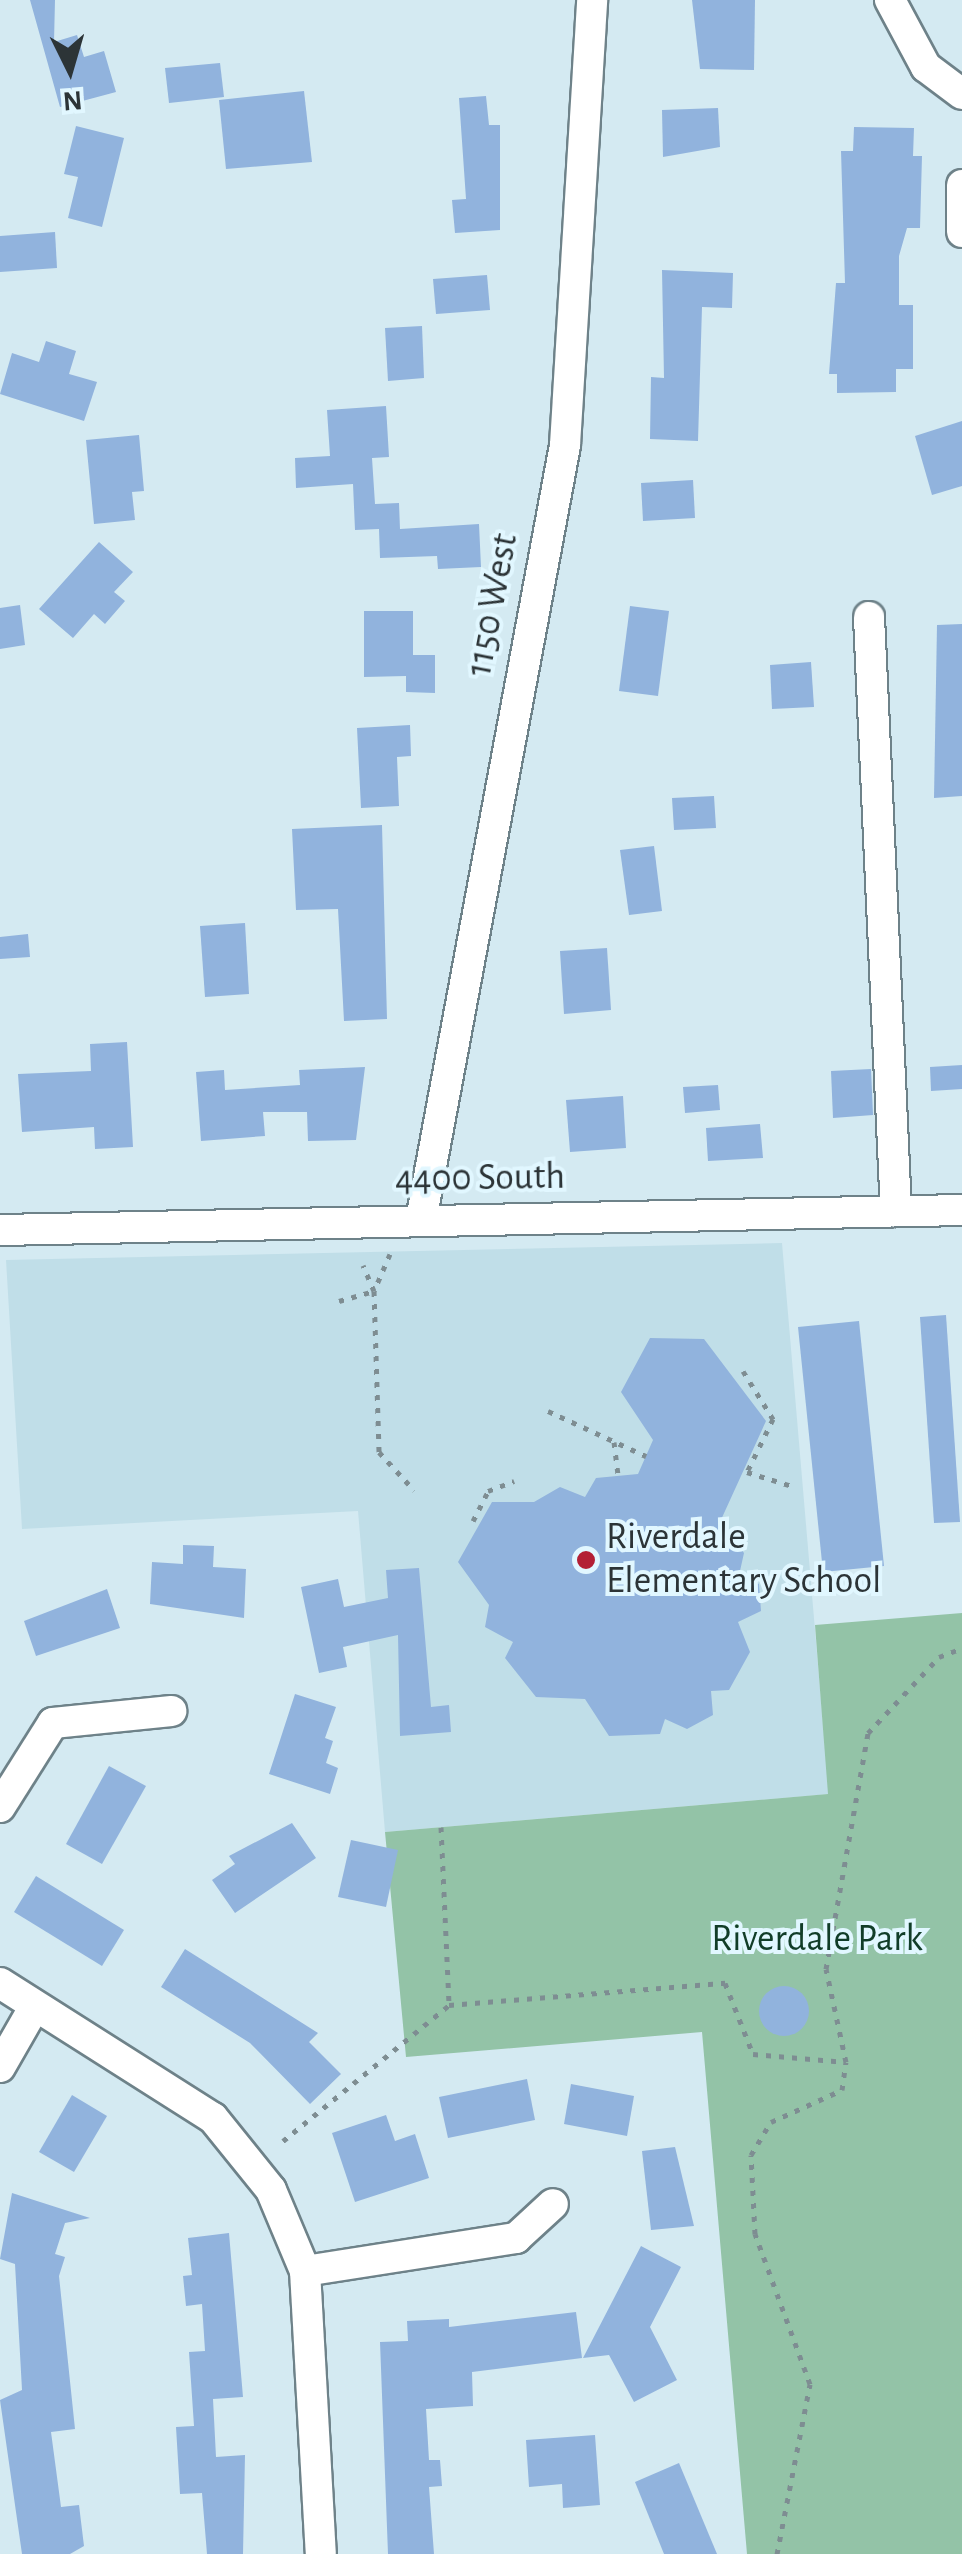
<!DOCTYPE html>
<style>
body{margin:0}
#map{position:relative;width:962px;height:2554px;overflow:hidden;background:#d4eaf2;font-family:"Alegreya Sans",sans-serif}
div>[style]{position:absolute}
.built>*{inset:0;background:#c0dee8}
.green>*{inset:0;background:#93c3a7}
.building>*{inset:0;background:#91b3dd}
.round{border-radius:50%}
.path>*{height:5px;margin-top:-2.5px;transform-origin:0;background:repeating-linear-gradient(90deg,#7e8d92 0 5px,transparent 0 13px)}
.roads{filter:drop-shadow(2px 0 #6e8289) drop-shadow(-2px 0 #6e8289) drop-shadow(0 2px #6e8289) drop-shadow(0 -2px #6e8289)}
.minor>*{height:30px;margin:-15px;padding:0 15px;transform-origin:15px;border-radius:15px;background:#fff}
.dots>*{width:28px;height:28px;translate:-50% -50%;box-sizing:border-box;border:5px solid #e1f7ff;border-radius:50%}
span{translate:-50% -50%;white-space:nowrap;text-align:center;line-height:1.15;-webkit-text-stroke:8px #e1f7ff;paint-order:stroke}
.street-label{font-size:38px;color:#2c3437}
.poi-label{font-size:38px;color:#2c3437}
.left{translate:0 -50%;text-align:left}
.park-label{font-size:38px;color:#113d28}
.north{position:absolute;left:20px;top:20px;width:100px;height:100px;-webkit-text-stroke:8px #e1f7ff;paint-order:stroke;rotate:175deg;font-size:28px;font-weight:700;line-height:40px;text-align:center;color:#2c3437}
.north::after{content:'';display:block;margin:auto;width:35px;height:45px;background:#2c3437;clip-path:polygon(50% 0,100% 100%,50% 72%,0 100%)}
</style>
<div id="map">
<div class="built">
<i style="clip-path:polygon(782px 1243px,829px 1794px,385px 1832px,358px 1511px,22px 1529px,6px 1260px)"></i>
</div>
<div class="green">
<i style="clip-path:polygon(962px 1613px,962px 2554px,747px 2554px,702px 2032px,406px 2057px,385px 1832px,828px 1794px,815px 1625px)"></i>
</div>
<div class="building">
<i style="clip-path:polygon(30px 0,55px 0,54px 42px,77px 35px,84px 57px,104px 51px,116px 92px,60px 107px)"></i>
<i style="clip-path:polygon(692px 0,755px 0,754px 70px,700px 69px)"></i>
<i style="clip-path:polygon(220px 63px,224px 97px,169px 103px,165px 68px)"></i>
<i style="clip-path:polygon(304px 91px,312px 162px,226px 169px,219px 100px)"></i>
<i style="clip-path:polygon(486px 96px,489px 125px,500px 125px,500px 230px,455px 233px,452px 200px,466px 199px,459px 98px)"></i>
<i style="clip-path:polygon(718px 108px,720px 147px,663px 157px,662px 110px)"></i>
<i style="clip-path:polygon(76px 126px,124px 138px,102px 227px,68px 218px,78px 177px,64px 174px)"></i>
<i style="clip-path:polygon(854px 127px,914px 128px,913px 156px,922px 156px,920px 228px,907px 228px,899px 256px,899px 305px,913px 305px,913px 369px,896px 369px,896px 392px,837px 393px,837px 374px,829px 374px,836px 283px,845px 283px,841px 151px,853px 151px)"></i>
<i style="clip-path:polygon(55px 232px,57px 268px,0 272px,0 236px)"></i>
<i style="clip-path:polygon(662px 270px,733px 273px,732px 308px,702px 307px,698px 441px,650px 439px,651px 377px,664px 378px)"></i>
<i style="clip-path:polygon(487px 275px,490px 310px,436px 314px,433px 279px)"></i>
<i style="clip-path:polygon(422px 326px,424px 378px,388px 381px,385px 328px)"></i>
<i style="clip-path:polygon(46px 341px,76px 351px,69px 374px,97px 382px,84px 421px,0 394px,12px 353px,39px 362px)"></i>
<i style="clip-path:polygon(386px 406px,389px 457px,372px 458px,375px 504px,399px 503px,400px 529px,479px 524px,481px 567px,438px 569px,437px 556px,380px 558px,379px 529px,355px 530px,353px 484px,296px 488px,295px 458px,330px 456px,327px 410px)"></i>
<i style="clip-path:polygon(962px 421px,962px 486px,932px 495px,915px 436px)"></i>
<i style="clip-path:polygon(139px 435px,144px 491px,132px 492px,135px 520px,94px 524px,86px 440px)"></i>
<i style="clip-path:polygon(693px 480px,695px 518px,643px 521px,641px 483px)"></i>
<i style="clip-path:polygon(99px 542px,133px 572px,114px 592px,125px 601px,105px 624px,94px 614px,73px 638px,39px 609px)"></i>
<i style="clip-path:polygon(20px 605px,25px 645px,0 649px,0 608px)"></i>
<i style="clip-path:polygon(630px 606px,669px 611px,658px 696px,619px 691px)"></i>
<i style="clip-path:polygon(364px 611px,413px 611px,413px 655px,435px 655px,435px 693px,406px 692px,406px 676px,364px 677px)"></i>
<i style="clip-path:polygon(962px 624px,962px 796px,934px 798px,937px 625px)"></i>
<i style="clip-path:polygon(811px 662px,814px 707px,772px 709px,770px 665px)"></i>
<i style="clip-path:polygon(410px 725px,411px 756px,397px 757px,399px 806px,361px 808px,357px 728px)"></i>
<i style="clip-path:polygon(714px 796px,716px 828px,674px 830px,672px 798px)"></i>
<i style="clip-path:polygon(382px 825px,387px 1019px,344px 1021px,338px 909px,296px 910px,292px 829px)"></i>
<i style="clip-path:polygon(654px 846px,662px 911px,629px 915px,620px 850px)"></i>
<i style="clip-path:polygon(245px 923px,249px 994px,205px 997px,200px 926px)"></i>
<i style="clip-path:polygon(28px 934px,30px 957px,0 959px,0 937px)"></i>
<i style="clip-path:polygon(607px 948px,611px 1010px,564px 1014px,560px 951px)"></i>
<i style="clip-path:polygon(127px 1042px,133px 1147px,95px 1149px,94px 1127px,22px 1132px,18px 1074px,91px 1071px,90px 1044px)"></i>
<i style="clip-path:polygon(962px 1065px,962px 1089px,931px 1091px,930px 1067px)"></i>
<i style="clip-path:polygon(365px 1067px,356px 1140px,308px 1141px,307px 1112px,263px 1112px,265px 1136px,201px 1141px,196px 1072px,224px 1070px,225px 1090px,300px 1085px,299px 1070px)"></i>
<i style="clip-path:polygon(871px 1069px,873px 1115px,833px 1118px,831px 1071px)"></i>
<i style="clip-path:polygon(718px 1085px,720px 1110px,685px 1113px,683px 1087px)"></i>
<i style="clip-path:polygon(623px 1096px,626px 1148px,570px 1152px,566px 1100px)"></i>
<i style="clip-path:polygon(760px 1124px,763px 1158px,708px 1161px,706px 1128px)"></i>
<i style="clip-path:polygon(946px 1315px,960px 1522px,934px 1523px,920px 1317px)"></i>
<i style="clip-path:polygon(859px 1321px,884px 1566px,823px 1572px,798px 1327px)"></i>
<i style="clip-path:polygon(650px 1338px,704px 1339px,766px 1421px,720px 1522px,744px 1553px,740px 1571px,759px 1584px,761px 1611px,738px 1622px,750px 1652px,729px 1690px,711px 1691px,713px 1715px,687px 1729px,665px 1719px,660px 1734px,609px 1736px,585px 1699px,536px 1697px,505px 1658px,513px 1642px,485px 1627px,489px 1605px,458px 1562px,492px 1502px,534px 1502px,560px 1487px,585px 1497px,596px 1478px,638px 1474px,653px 1440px,621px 1392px)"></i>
<i style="clip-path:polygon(183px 1545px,214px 1546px,213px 1567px,246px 1569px,244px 1618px,150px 1604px,152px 1562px,183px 1564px)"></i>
<i style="clip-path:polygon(419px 1568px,431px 1707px,449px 1705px,451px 1732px,400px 1736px,398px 1635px,343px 1647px,347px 1667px,319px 1673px,301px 1587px,338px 1579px,344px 1607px,388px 1598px,386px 1570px)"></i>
<i style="clip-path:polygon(107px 1589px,120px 1628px,36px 1656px,24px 1621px)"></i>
<i style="clip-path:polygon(295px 1694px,336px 1707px,325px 1738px,333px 1741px,326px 1763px,338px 1768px,330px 1794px,269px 1774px)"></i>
<i style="clip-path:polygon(109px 1766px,146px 1786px,102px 1864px,66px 1844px)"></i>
<i style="clip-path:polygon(292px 1823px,316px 1858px,235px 1913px,212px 1880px,235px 1864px,229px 1856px)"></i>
<i style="clip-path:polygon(351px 1840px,398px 1850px,386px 1907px,338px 1897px)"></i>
<i style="clip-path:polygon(36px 1876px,124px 1930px,102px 1966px,14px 1912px)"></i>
<i style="clip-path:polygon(185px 1949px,318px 2033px,309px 2042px,341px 2074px,310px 2104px,250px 2043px,161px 1987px)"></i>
<i class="round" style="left:759px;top:1986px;width:50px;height:50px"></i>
<i style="clip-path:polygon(527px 2079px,535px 2120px,448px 2138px,439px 2097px)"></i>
<i style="clip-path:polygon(571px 2084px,634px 2096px,627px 2136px,564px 2124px)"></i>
<i style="clip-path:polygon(72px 2095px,107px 2116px,74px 2172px,39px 2152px)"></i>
<i style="clip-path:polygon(386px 2115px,395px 2141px,415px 2134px,429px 2178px,355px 2202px,332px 2133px)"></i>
<i style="clip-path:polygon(675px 2147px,694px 2226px,651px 2230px,642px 2151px)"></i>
<i style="clip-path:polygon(12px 2193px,90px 2218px,65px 2223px,55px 2254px,65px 2257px,59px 2276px,75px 2429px,51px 2432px,61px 2507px,79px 2505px,84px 2546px,70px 2554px,22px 2554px,0 2400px,22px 2390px,15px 2264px,0 2259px)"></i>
<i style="clip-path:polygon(229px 2233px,243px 2397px,213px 2399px,216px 2457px,245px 2455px,243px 2554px,207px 2554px,202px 2493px,180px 2494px,176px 2427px,194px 2426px,189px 2352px,205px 2351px,202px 2304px,186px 2306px,183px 2276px,192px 2275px,188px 2238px)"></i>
<i style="clip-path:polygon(641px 2246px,681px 2267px,650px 2327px,677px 2380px,634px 2402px,609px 2355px,583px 2358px)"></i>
<i style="clip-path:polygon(576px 2312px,582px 2358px,472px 2372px,473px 2406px,426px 2409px,429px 2460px,440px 2460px,442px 2486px,429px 2487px,434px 2554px,388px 2554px,380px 2342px,408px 2341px,407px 2321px,449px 2319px,449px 2327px)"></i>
<i style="clip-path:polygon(595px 2435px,600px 2505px,563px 2508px,562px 2484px,529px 2487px,526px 2440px)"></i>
<i style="clip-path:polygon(679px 2463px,717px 2554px,664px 2554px,635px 2482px)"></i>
</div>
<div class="path">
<i style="left:390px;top:1254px;width:40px;rotate:113.4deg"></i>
<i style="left:374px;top:1291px;width:161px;rotate:88.2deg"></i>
<i style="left:379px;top:1452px;width:52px;rotate:47.4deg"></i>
<i style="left:339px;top:1301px;width:36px;rotate:-16deg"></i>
<i style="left:374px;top:1291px;width:28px;rotate:-113deg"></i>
<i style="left:743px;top:1371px;width:57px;rotate:58deg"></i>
<i style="left:773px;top:1419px;width:59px;rotate:116.1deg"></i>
<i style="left:747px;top:1472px;width:50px;rotate:17.4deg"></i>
<i style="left:548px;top:1411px;width:108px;rotate:24.7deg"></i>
<i style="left:614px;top:1442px;width:34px;rotate:83deg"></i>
<i style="left:473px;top:1521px;width:34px;rotate:-63deg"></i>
<i style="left:488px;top:1491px;width:28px;rotate:-21deg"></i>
<i style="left:441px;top:1827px;width:177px;rotate:87.4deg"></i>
<i style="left:283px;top:2141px;width:215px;rotate:-39.3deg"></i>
<i style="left:449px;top:2005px;width:277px;rotate:-4.6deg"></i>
<i style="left:725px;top:1983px;width:76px;rotate:68.5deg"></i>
<i style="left:753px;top:2054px;width:93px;rotate:4.9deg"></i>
<i style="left:777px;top:2554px;width:173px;rotate:-79deg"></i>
<i style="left:810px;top:2384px;width:160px;rotate:-110.1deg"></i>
<i style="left:755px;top:2234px;width:79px;rotate:-92.9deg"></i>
<i style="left:751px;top:2155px;width:39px;rotate:-59deg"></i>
<i style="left:771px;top:2122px;width:78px;rotate:-24.3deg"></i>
<i style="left:842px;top:2090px;width:28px;rotate:-82deg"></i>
<i style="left:846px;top:2062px;width:95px;rotate:-102.1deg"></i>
<i style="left:826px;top:1969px;width:240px;rotate:-79.9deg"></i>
<i style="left:868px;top:1733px;width:104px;rotate:-46.9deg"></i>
<i style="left:939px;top:1657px;width:25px;rotate:-21deg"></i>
</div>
<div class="roads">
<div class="minor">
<i style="left:890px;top:0;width:76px;rotate:61.8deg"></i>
<i style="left:926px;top:67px;width:45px;rotate:36.9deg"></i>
<i style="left:962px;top:185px;width:47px;rotate:90deg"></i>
<i style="left:869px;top:617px;width:595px;rotate:87.4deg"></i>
<i style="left:421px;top:1220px;width:788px;rotate:-79.47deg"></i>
<i style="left:565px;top:445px;width:446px;rotate:-86.5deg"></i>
<i style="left:0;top:1230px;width:962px;rotate:-1.19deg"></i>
<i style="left:0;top:1807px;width:99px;rotate:-57.8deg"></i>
<i style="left:53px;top:1723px;width:119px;rotate:-5.8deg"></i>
<i style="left:0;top:1983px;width:252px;rotate:32.4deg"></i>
<i style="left:213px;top:2118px;width:92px;rotate:51.1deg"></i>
<i style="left:271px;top:2190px;width:88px;rotate:67.2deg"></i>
<i style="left:305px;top:2271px;width:283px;rotate:86.8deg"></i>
<i style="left:0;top:2067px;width:70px;rotate:-60.2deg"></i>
<i style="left:305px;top:2271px;width:214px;rotate:-8.9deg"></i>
<i style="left:516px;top:2238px;width:50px;rotate:-42.6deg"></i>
</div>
</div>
<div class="dots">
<i style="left:586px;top:1560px;background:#b32035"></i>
</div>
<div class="street-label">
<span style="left:493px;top:605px;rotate:-79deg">1150 West</span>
<span style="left:480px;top:1179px;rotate:-1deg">4400 South</span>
</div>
<div class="poi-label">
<span class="left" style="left:606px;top:1560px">Riverdale<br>Elementary School</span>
</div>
<div class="park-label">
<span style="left:817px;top:1940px">Riverdale Park</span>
</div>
<div class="north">N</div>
</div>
